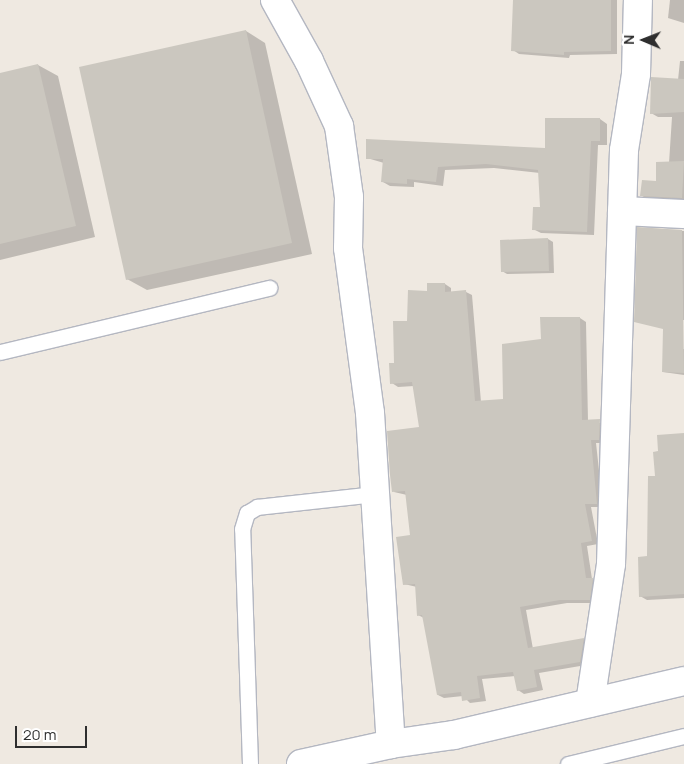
<!DOCTYPE html>
<style>
body{margin:0}
#map{position:relative;width:684px;height:764px;overflow:hidden;background:#efe9e1;font-family:Manrope,sans-serif}
div>[style]{position:absolute}
.shadow>*{inset:0;background:#0003}
.building>*{inset:0;background:#cbc7bf}
.roads{filter:drop-shadow(1px 0 #b4b7c1) drop-shadow(-1px 0 #b4b7c1) drop-shadow(0 1px #b4b7c1) drop-shadow(0 -1px #b4b7c1)}
.service>*{height:15px;margin:-7.5px;padding:0 7.5px;transform-origin:7.5px;border-radius:7.5px;background:#fff}
.minor>*{height:28px;margin:-14px;padding:0 14px;transform-origin:14px;border-radius:14px;background:#fff}
span{translate:-50% -50%;white-space:nowrap;text-align:center;line-height:1.15;-webkit-text-stroke:5px #fff;paint-order:stroke}
.north{position:absolute;left:619px;top:15px;width:50px;height:50px;-webkit-text-stroke:4px #fff;paint-order:stroke;rotate:271deg;font-size:14px;font-weight:700;line-height:20px;text-align:center;color:#2e2e2e}
.north::after{content:'';display:block;margin:auto;width:18px;height:22px;background:#2e2e2e;clip-path:polygon(50% 0,100% 100%,50% 72%,0 100%)}
.scale{position:absolute;left:15px;top:726px;width:72px;height:22px;box-sizing:border-box;border:2px solid #2e2e2e;border-top:0;padding-left:6px;font-size:15px;line-height:18px;white-space:nowrap;color:#2e2e2e;-webkit-text-stroke:4px #fff;paint-order:stroke}
</style>
<div id="map">
<div class="shadow">
<i style="clip-path:polygon(514px 0,617px 0,617px 54px,570px 55px,569px 58px,519px 54px,513px 50px)"></i>
<i style="clip-path:polygon(670px 0,684px 0,684px 23px,668px 18px)"></i>
<i style="clip-path:polygon(246px 31px,265px 43px,312px 254px,147px 290px,127px 279px)"></i>
<i style="clip-path:polygon(680px 61px,684px 61px,684px 201px,648px 199px,642px 196px,658px 182px,669px 163px,672px 117px,658px 117px,651px 113px,678px 80px)"></i>
<i style="clip-path:polygon(38px 65px,58px 76px,95px 237px,0 260px,0 74px)"></i>
<i style="clip-path:polygon(600px 119px,607px 124px,607px 145px,598px 145px,594px 235px,541px 233px,533px 229px,542px 209px,540px 173px,494px 168px,445px 170px,443px 186px,414px 182px,414px 187px,390px 186px,383px 182px,384px 163px,367px 158px,546px 149px)"></i>
<i style="clip-path:polygon(638px 229px,684px 231px,684px 320px,642px 320px)"></i>
<i style="clip-path:polygon(548px 239px,553px 242px,554px 273px,507px 274px,502px 271px)"></i>
<i style="clip-path:polygon(445px 284px,451px 288px,451px 293px,466px 292px,472px 295px,481px 402px,505px 401px,542px 340px,580px 318px,586px 322px,588px 421px,606px 424px,605px 443px,596px 443px,603px 507px,591px 507px,598px 544px,587px 546px,592px 579px,599px 583px,596px 603px,567px 603px,526px 610px,533px 649px,584px 639px,590px 643px,586px 665px,539px 673px,543px 690px,524px 694px,518px 690px,515px 676px,482px 679px,486px 701px,470px 703px,463px 696px,444px 698px,438px 695px,424px 618px,418px 615px,417px 587px,404px 584px,412px 536px,407px 495px,394px 492px,420px 428px,414px 386px,398px 387px,392px 383px,395px 364px,409px 322px,428px 292px)"></i>
<i style="clip-path:polygon(664px 347px,684px 349px,684px 375px,663px 372px)"></i>
<i style="clip-path:polygon(684px 434px,684px 598px,647px 600px,640px 596px,648px 558px,659px 452px)"></i>
</div>
<div class="building">
<i style="clip-path:polygon(513px 0,611px 0,611px 51px,564px 52px,564px 55px,511px 51px)"></i>
<i style="clip-path:polygon(246px 30px,292px 243px,126px 280px,79px 67px)"></i>
<i style="clip-path:polygon(38px 64px,76px 226px,0 244px,0 73px)"></i>
<i style="clip-path:polygon(651px 77px,684px 79px,684px 112px,650px 114px)"></i>
<i style="clip-path:polygon(545px 118px,600px 118px,600px 141px,591px 141px,587px 232px,532px 230px,533px 207px,540px 207px,538px 170px,486px 164px,438px 167px,436px 182px,407px 179px,407px 184px,381px 182px,383px 159px,366px 159px,366px 139px,545px 148px)"></i>
<i style="clip-path:polygon(684px 161px,682px 198px,640px 196px,642px 180px,656px 181px,656px 162px)"></i>
<i style="clip-path:polygon(637px 227px,682px 230px,684px 373px,662px 372px,663px 329px,634px 322px)"></i>
<i style="clip-path:polygon(548px 238px,549px 271px,501px 272px,500px 240px)"></i>
<i style="clip-path:polygon(427px 283px,445px 283px,445px 292px,466px 290px,475px 401px,503px 399px,502px 344px,541px 339px,540px 317px,580px 317px,582px 420px,600px 419px,599px 440px,591px 440px,597px 504px,585px 504px,592px 541px,581px 543px,586px 578px,593px 578px,590px 600px,560px 600px,520px 607px,528px 648px,584px 638px,580px 662px,534px 670px,537px 687px,517px 691px,513px 672px,477px 676px,480px 698px,462px 701px,461px 692px,437px 695px,422px 615px,417px 616px,415px 584px,403px 585px,396px 537px,410px 535px,405px 491px,392px 492px,390px 475px,387px 431px,419px 427px,412px 382px,390px 384px,389px 363px,394px 363px,393px 321px,407px 321px,408px 290px,427px 291px)"></i>
<i style="clip-path:polygon(684px 433px,684px 594px,639px 597px,638px 557px,647px 556px,648px 476px,655px 476px,653px 452px,658px 451px,657px 435px)"></i>
</div>
<div class="roads">
<div class="service">
<i style="left:0;top:352px;width:277px;rotate:-13.4deg"></i>
<i style="left:250px;top:764px;width:235px;rotate:-91.9deg"></i>
<i style="left:242px;top:529px;width:17px;rotate:-73deg"></i>
<i style="left:247px;top:513px;width:12px;rotate:-31deg"></i>
<i style="left:257px;top:507px;width:118px;rotate:-6.3deg"></i>
<i style="left:568px;top:764px;width:119px;rotate:-13.6deg"></i>
</div>
<div class="minor">
<i style="left:275px;top:0;width:70px;rotate:60.9deg"></i>
<i style="left:309px;top:61px;width:72px;rotate:65.2deg"></i>
<i style="left:339px;top:126px;width:72px;rotate:82deg"></i>
<i style="left:349px;top:197px;width:51px;rotate:91.1deg"></i>
<i style="left:348px;top:248px;width:166px;rotate:82.4deg"></i>
<i style="left:370px;top:413px;width:332px;rotate:86.4deg"></i>
<i style="left:622px;top:211px;width:62px;rotate:2.8deg"></i>
<i style="left:590px;top:703px;width:141px;rotate:-81.4deg"></i>
<i style="left:611px;top:564px;width:414px;rotate:-88.2deg"></i>
<i style="left:624px;top:150px;width:77px;rotate:-81deg"></i>
<i style="left:636px;top:74px;width:74px;rotate:-88.5deg"></i>
<i style="left:301px;top:764px;width:92px;rotate:-12.5deg"></i>
<i style="left:391px;top:744px;width:64px;rotate:-8.1deg"></i>
<i style="left:454px;top:735px;width:236px;rotate:-13.2deg"></i>
</div>
</div>
<div class="north">N</div>
<div class="scale">20 m</div>
</div>
